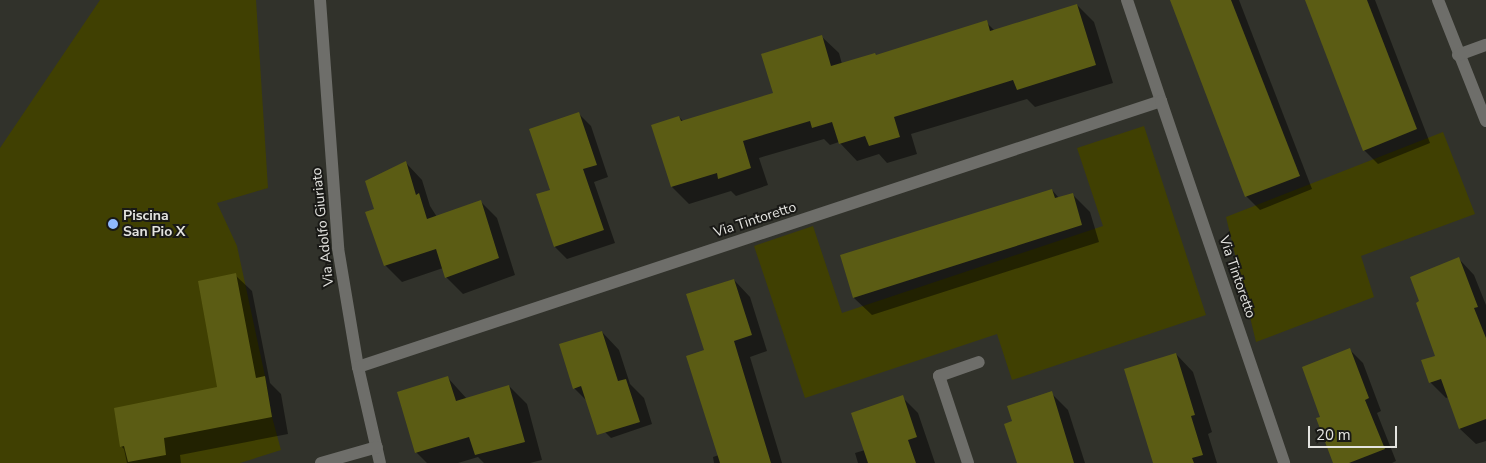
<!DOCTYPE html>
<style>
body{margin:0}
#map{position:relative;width:1486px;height:463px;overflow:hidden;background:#31322b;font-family:"Nunito Sans",sans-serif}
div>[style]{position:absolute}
.green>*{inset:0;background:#404002}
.shadow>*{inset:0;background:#0007}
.building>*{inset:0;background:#5b5c14}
.minor>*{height:12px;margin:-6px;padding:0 6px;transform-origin:6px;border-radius:6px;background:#6e6e6a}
.dots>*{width:14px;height:14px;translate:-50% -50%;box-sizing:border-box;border:2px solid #191916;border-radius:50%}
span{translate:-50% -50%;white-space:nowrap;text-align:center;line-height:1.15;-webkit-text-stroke:4px #191916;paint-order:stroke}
.poi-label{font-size:14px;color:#e4e4e0;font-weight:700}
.left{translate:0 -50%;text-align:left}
.street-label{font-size:14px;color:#e4e4e0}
.scale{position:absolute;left:1308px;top:426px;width:89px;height:22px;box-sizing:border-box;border:2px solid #e4e4e0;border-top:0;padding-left:6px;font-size:15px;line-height:18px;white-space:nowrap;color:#e4e4e0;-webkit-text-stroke:4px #191916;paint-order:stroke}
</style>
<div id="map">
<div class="green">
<i style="clip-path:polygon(100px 0,256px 0,268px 188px,217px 203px,237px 246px,265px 376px,272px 417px,281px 450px,240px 463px,0 463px,0 148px)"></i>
<i style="clip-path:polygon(1144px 126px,1206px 315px,1012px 380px,997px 334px,805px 398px,754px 246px,813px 226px,842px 313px,1103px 226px,1077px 148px)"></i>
<i style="clip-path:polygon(1443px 132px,1475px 214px,1361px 256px,1374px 297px,1256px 342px,1226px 217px)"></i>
</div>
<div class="shadow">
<i style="clip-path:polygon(1171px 0,1239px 0,1312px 189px,1260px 210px,1246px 196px)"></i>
<i style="clip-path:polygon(1306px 0,1375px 0,1430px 143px,1378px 164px,1364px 150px)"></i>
<i style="clip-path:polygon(1077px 5px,1094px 22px,1113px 83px,1035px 107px,1027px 99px,911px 134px,917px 154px,887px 163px,879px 154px,857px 161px,839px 142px,830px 145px,824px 139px,759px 158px,768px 185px,736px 196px,731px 191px,689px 204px,672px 187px,652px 126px,679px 117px,683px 121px,775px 94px,821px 36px,839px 53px,842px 64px,877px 56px,986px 22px,995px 31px)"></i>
<i style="clip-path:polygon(579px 114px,591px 126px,608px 177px,594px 182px,615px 243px,567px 259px,555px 247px)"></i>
<i style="clip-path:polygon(406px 163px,422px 180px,430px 206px,437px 217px,480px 201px,497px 218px,515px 275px,463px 294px,446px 277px,443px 268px,402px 282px,385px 265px,376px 210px)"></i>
<i style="clip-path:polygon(1052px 190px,1059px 198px,1072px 194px,1090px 212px,1099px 242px,872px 315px,854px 298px,841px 256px)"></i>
<i style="clip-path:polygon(1459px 259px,1474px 275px,1486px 305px,1486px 441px,1476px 444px,1460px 429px,1449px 397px,1446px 398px,1430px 382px)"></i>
<i style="clip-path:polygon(235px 275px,252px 291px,270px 383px,281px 394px,288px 434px,180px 455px,181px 463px,127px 463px,124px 449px,121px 446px,219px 388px)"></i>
<i style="clip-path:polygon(734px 280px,750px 297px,767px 351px,750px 357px,782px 463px,714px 463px,713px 457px,719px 455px,706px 351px)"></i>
<i style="clip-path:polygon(602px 332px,619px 350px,630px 384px,644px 398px,652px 424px,611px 438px,593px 420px,587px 401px,574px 388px)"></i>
<i style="clip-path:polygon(1350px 350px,1363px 363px,1381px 411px,1377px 413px,1396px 461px,1392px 463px,1334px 463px,1322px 418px)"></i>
<i style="clip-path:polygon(1176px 354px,1193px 372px,1212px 432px,1208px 434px,1217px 463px,1154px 463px)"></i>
<i style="clip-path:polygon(448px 378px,467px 399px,509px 386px,527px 404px,542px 460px,530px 463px,484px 463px,478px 457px,458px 463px,427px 463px,416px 452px)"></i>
<i style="clip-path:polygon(1051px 393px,1068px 410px,1085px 463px,1018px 463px,1013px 422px)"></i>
<i style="clip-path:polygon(902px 397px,918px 413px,935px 463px,858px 463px,855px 453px,865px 450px)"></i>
</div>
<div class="building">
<i style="clip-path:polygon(1170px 0,1231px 0,1300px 176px,1245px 197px)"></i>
<i style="clip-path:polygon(1305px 0,1367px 0,1417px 129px,1363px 151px)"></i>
<i style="clip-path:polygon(1077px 4px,1096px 65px,1017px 90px,1013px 80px,894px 117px,900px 137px,869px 146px,865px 136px,839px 144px,832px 122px,812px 128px,810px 121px,743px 141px,751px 168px,718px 179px,717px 173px,671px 187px,651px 125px,679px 116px,681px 121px,773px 93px,761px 54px,822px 35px,831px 66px,875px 53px,876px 55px,987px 20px,990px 31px)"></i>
<i style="clip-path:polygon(579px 112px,597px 165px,583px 169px,604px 230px,554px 247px,536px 194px,550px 190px,529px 129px)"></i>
<i style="clip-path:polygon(406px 161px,416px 195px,419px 193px,427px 219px,481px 200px,499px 258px,445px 278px,436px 249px,384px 266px,365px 212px,374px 209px,365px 181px)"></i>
<i style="clip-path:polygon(1052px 189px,1055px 198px,1073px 193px,1082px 225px,853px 298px,840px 255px)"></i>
<i style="clip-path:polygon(1459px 257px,1478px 307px,1474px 308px,1486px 338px,1486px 419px,1459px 429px,1441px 379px,1429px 383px,1421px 360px,1435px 356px,1416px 303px,1419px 301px,1410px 277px)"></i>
<i style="clip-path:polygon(236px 273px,256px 378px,265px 376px,272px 417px,164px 438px,166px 455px,128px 462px,124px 446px,120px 447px,114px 408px,217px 387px,198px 281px)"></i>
<i style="clip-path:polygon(734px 279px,752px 335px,734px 341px,771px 463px,720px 463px,686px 356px,704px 350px,686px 294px)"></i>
<i style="clip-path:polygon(602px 331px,618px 381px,626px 379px,640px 422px,597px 435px,581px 386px,573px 389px,559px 344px)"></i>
<i style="clip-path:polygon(1350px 348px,1369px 398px,1365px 400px,1385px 449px,1349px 463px,1333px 463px,1316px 418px,1320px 417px,1302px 367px)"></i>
<i style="clip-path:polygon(1176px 353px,1195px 415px,1191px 416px,1203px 455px,1192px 458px,1194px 463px,1153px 463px,1124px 369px)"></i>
<i style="clip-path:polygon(448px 376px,456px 401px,509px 385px,525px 442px,475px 455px,469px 437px,415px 453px,397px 392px)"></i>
<i style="clip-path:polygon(1052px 391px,1074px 463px,1017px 463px,1004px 424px,1012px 421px,1007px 406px)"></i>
<i style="clip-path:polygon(903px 395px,917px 437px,908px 440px,916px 463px,868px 463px,851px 413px)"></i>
</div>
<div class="minor">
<i style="left:320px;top:0;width:249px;rotate:85.8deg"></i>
<i style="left:338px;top:248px;width:121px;rotate:80.5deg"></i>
<i style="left:358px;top:367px;width:98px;rotate:77.1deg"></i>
<i style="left:1127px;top:0;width:107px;rotate:71.4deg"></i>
<i style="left:1438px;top:0;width:130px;rotate:68.4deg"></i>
<i style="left:1458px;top:55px;width:30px;rotate:-20deg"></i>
<i style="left:358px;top:367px;width:846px;rotate:-18.33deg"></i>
<i style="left:1161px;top:101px;width:382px;rotate:71.2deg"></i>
<i style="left:321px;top:463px;width:58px;rotate:-15.9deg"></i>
<i style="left:968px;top:463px;width:92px;rotate:-108.4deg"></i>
<i style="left:939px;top:376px;width:42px;rotate:-19.3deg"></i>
</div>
<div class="dots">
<i style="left:113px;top:224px;background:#8fb8fd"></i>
</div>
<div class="poi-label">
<span class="left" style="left:123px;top:224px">Piscina<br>San Pio X</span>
</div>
<div class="street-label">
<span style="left:755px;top:220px;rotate:-18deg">Via Tintoretto</span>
<span style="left:323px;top:227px;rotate:-96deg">Via Adolfo Giuriato</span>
<span style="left:1237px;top:277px;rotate:71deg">Via Tintoretto</span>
</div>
<div class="scale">20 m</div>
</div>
